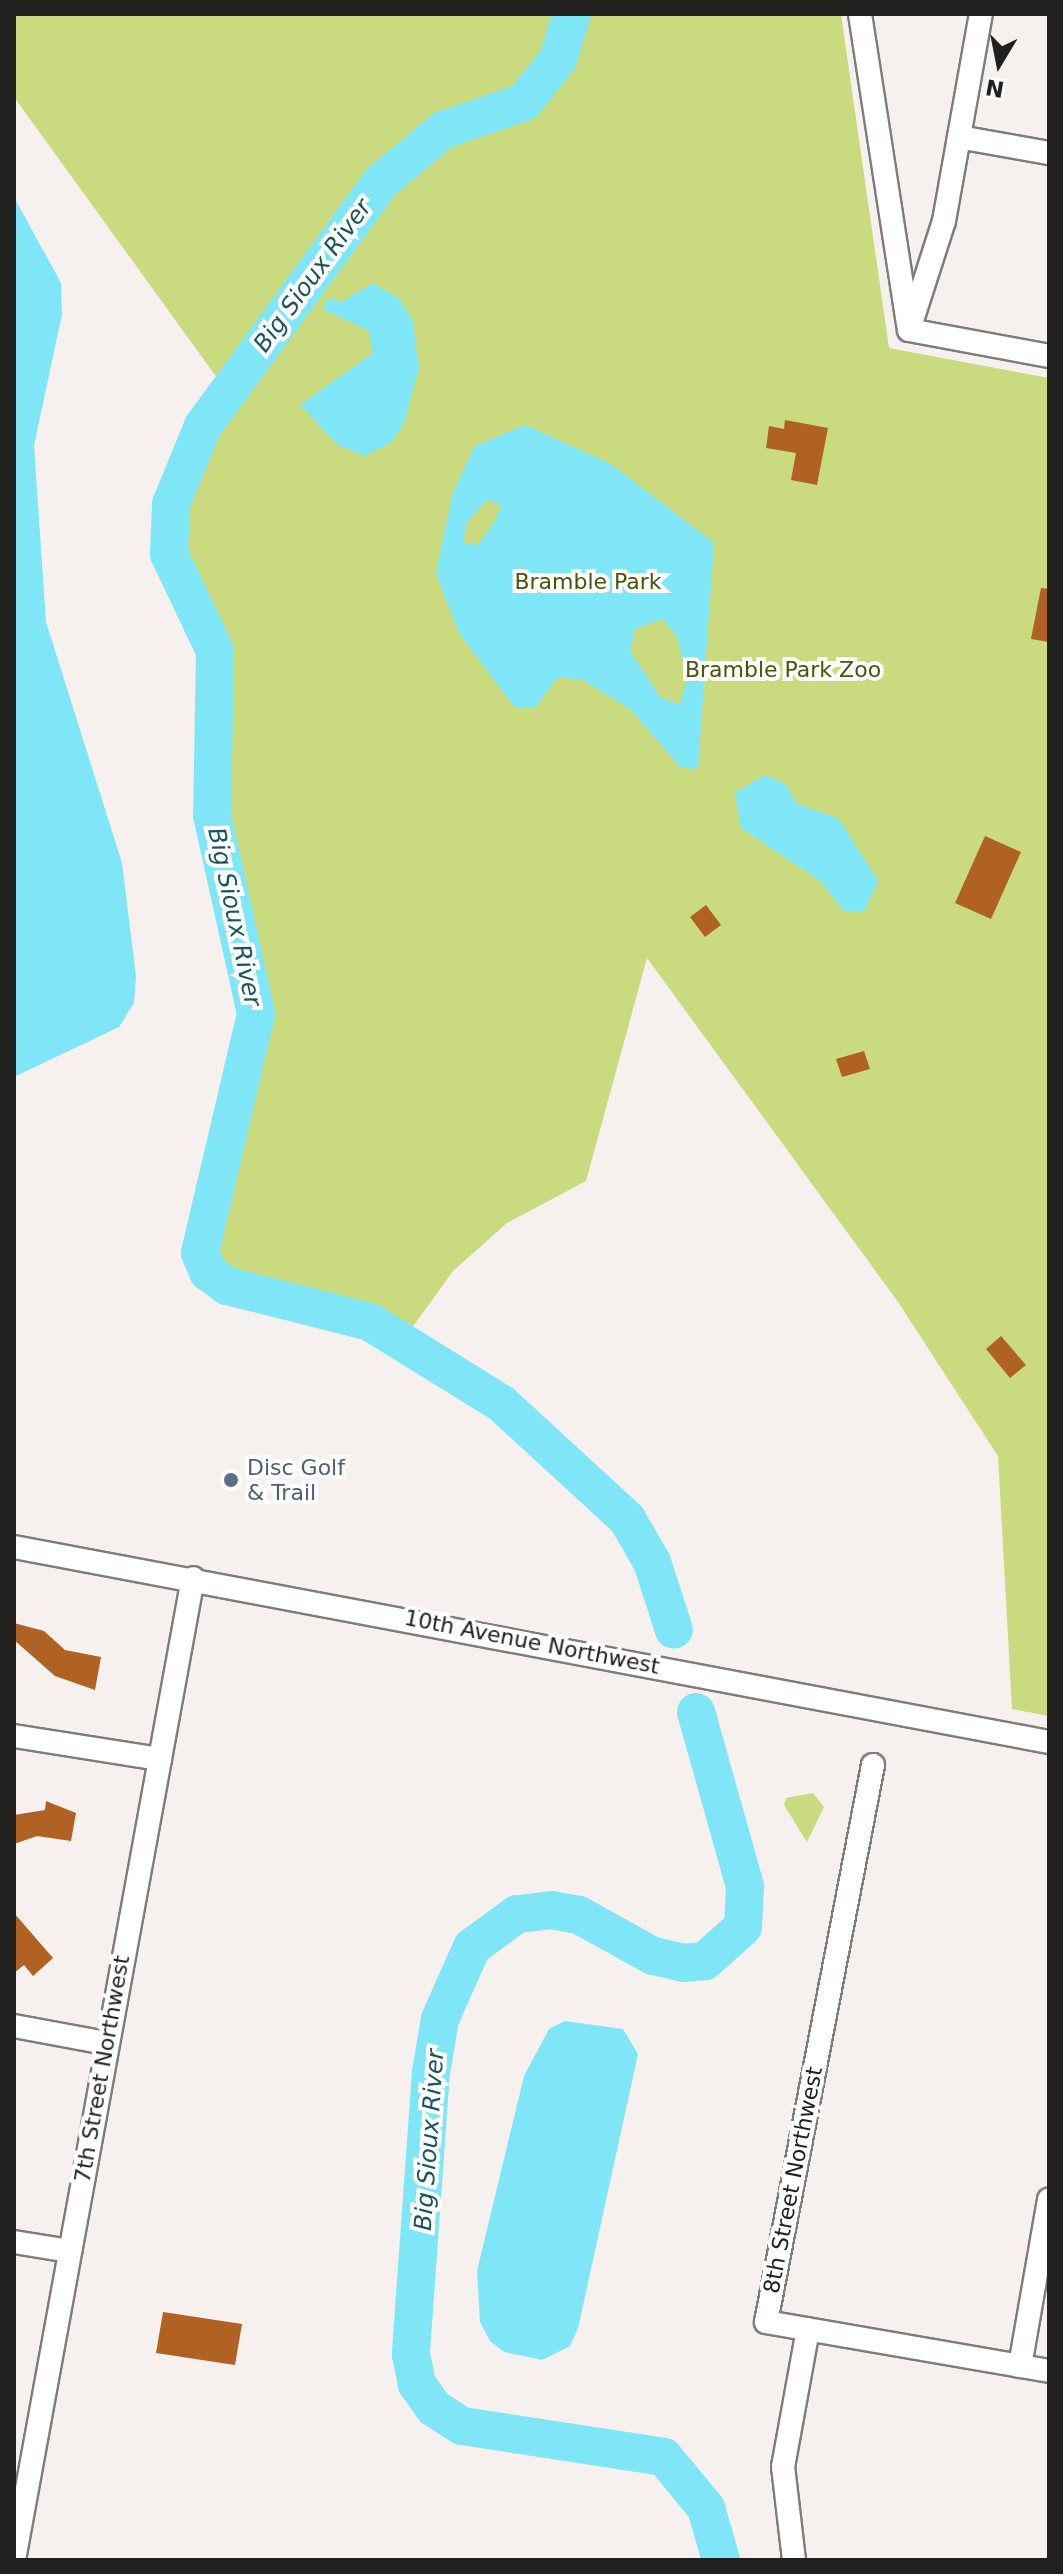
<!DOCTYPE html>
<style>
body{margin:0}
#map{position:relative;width:1063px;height:2574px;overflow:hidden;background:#f6f1ef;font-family:"DejaVu Sans",sans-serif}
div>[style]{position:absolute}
.green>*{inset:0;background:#cada7f}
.water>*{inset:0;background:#7ee6f7}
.river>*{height:38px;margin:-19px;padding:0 19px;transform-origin:19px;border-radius:19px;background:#7ee6f7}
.building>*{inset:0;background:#b06225}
.roads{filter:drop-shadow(2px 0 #807c7a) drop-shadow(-2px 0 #807c7a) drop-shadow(0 2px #807c7a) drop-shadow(0 -2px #807c7a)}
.minor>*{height:22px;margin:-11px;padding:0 11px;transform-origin:11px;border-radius:11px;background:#fff}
.dots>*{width:22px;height:22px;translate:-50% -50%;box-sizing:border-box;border:4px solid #fff;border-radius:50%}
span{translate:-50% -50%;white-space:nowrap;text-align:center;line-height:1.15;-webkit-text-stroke:8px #fff;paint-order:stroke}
.park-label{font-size:22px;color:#4b540a}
.service-label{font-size:22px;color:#4e5e75}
.left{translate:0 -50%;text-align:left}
.street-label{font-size:22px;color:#22201f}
.water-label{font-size:24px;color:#18545d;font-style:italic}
.frame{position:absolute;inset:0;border:16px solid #22201f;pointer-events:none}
.north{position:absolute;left:959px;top:24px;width:80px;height:80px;-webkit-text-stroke:6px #fff;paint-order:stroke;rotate:190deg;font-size:22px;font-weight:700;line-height:32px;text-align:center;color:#22201f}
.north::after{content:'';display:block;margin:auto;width:28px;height:36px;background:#22201f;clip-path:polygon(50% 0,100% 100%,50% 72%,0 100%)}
</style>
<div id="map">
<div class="green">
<i style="clip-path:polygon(14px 14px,841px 14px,889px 348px,1049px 378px,1049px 1716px,1012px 1709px,998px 1456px,898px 1302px,647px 958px,586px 1181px,507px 1223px,453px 1271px,404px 1339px,315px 1305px,251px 1295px,208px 1272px,201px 1233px,231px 1142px,256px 1014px,212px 815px,215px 651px,169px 554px,167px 531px,184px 466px,228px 393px,14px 97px)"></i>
<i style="clip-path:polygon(813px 1793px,824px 1807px,807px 1842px,784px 1805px,786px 1798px)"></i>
</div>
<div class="water">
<i style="clip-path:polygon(14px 197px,61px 283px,62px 314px,34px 445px,46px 622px,122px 863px,136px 977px,134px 1003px,119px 1027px,14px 1077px)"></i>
<i style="clip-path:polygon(373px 283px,399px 299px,413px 321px,419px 368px,404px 423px,392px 442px,365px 456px,338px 445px,300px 405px,373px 353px,369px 331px,323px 309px,328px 298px,341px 302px)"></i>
<i style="clip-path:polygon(evenodd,525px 425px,611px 464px,714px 543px,698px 769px,681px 768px,631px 710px,583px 680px,558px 677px,535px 708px,515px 708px,459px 633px,436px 573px,453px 492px,475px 446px,525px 425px,487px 500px,501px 505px,495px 521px,478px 545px,463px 543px,467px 522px,487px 500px,525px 425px,662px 619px,677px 636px,687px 678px,680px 705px,660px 697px,630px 651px,635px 629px,662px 619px)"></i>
<i style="clip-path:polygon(765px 775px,786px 784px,796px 803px,839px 819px,878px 881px,865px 911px,844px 911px,819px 880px,741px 828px,735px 793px)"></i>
<i style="clip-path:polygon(565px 2021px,623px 2029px,638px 2054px,578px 2328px,570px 2346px,542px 2360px,504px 2352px,490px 2341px,480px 2322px,477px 2271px,524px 2076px,549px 2029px)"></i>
</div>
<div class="river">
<i style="left:572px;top:14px;width:47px;rotate:107.3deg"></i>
<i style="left:558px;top:59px;width:55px;rotate:128.3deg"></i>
<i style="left:524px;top:102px;width:86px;rotate:160.9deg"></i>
<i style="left:443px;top:130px;width:81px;rotate:140deg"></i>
<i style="left:381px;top:182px;width:302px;rotate:126.1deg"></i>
<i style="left:203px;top:426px;width:84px;rotate:112.3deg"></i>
<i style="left:171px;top:504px;width:50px;rotate:92.3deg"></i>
<i style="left:169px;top:554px;width:107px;rotate:64.6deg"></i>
<i style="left:215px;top:651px;width:164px;rotate:91deg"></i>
<i style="left:212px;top:815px;width:204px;rotate:77.5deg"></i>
<i style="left:256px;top:1014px;width:245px;rotate:103.2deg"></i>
<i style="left:200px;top:1253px;width:21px;rotate:67deg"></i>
<i style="left:208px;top:1272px;width:24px;rotate:36deg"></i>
<i style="left:227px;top:1286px;width:147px;rotate:14.1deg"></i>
<i style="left:370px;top:1322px;width:155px;rotate:31.8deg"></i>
<i style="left:502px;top:1404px;width:170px;rotate:42.6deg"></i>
<i style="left:627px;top:1519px;width:50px;rotate:59.8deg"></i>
<i style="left:652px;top:1562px;width:71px;rotate:72.1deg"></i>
<i style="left:696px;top:1712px;width:181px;rotate:74.3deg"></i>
<i style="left:745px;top:1886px;width:41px;rotate:92.8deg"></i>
<i style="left:743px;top:1927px;width:51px;rotate:138.2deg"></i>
<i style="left:705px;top:1961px;width:21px;rotate:175deg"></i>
<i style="left:684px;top:1963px;width:32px;rotate:-167deg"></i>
<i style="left:653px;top:1956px;width:85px;rotate:-151deg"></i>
<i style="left:579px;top:1915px;width:27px;rotate:-170deg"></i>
<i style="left:552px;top:1910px;width:35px;rotate:173deg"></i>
<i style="left:517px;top:1914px;width:56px;rotate:143.7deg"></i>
<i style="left:472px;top:1947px;width:79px;rotate:114deg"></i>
<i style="left:440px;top:2019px;width:54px;rotate:99.6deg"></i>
<i style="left:431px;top:2072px;width:283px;rotate:94.1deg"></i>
<i style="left:411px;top:2354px;width:31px;rotate:79deg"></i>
<i style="left:417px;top:2384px;width:29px;rotate:55deg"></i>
<i style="left:434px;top:2408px;width:33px;rotate:33deg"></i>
<i style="left:462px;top:2426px;width:204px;rotate:8.7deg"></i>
<i style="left:664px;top:2457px;width:66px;rotate:50.5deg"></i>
<i style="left:706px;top:2508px;width:54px;rotate:73.9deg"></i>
</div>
<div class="building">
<i style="clip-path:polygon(785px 420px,828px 428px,817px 485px,791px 480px,796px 453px,766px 448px,769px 426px,784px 429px)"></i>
<i style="clip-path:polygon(1041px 588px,1049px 589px,1049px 642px,1031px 639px)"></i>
<i style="clip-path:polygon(985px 836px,1021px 852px,991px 919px,955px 903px)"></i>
<i style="clip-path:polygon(706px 905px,721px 925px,705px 937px,690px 917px)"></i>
<i style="clip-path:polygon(864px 1051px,870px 1069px,842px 1077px,836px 1059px)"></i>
<i style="clip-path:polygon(1001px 1336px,1026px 1365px,1010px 1378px,986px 1349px)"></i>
<i style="clip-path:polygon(14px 1623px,44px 1631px,65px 1650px,101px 1657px,95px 1690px,55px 1676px,14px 1640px)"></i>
<i style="clip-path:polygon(46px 1801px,76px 1813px,71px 1841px,37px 1836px,14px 1844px,14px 1815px,45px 1810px)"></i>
<i style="clip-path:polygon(14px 1913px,53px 1958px,33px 1976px,24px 1965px,14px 1973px)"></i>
<i style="clip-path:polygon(163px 2312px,242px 2324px,235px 2365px,156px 2353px)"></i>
</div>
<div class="roads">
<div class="minor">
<i style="left:860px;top:14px;width:315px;rotate:81.2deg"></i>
<i style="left:959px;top:137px;width:91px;rotate:10.1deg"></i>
<i style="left:909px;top:330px;width:114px;rotate:-72.2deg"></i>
<i style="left:944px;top:221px;width:210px;rotate:-79.9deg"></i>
<i style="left:909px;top:330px;width:142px;rotate:10.5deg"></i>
<i style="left:14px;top:1547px;width:1053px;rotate:10.67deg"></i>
<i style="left:14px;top:1736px;width:148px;rotate:9deg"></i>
<i style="left:873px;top:1765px;width:567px;rotate:100.87deg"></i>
<i style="left:766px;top:2322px;width:287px;rotate:9.8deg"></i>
<i style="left:14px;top:2026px;width:94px;rotate:10.5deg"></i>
<i style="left:14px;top:2242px;width:57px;rotate:9.1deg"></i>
<i style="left:1020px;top:2366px;width:169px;rotate:-80.1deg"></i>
<i style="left:14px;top:2560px;width:998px;rotate:-79.67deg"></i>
<i style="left:794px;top:2560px;width:94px;rotate:-96.7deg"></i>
<i style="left:783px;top:2467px;width:140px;rotate:-79.7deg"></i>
</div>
</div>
<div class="dots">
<i style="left:231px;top:1480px;background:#5c6f8a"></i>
</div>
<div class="park-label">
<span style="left:588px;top:582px">Bramble Park</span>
<span style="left:783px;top:670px">Bramble Park Zoo</span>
</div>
<div class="service-label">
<span class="left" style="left:247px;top:1480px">Disc Golf<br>&amp; Trail</span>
</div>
<div class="street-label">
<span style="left:532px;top:1642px;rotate:11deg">10th Avenue Northwest</span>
<span style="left:102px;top:2069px;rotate:-80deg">7th Street Northwest</span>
<span style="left:793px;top:2180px;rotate:-79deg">8th Street Northwest</span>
</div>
<div class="water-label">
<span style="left:313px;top:276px;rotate:-54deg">Big Sioux River</span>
<span style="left:234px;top:917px;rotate:78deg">Big Sioux River</span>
<span style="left:430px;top:2140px;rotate:-86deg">Big Sioux River</span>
</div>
<div class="frame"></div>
<div class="north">N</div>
</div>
